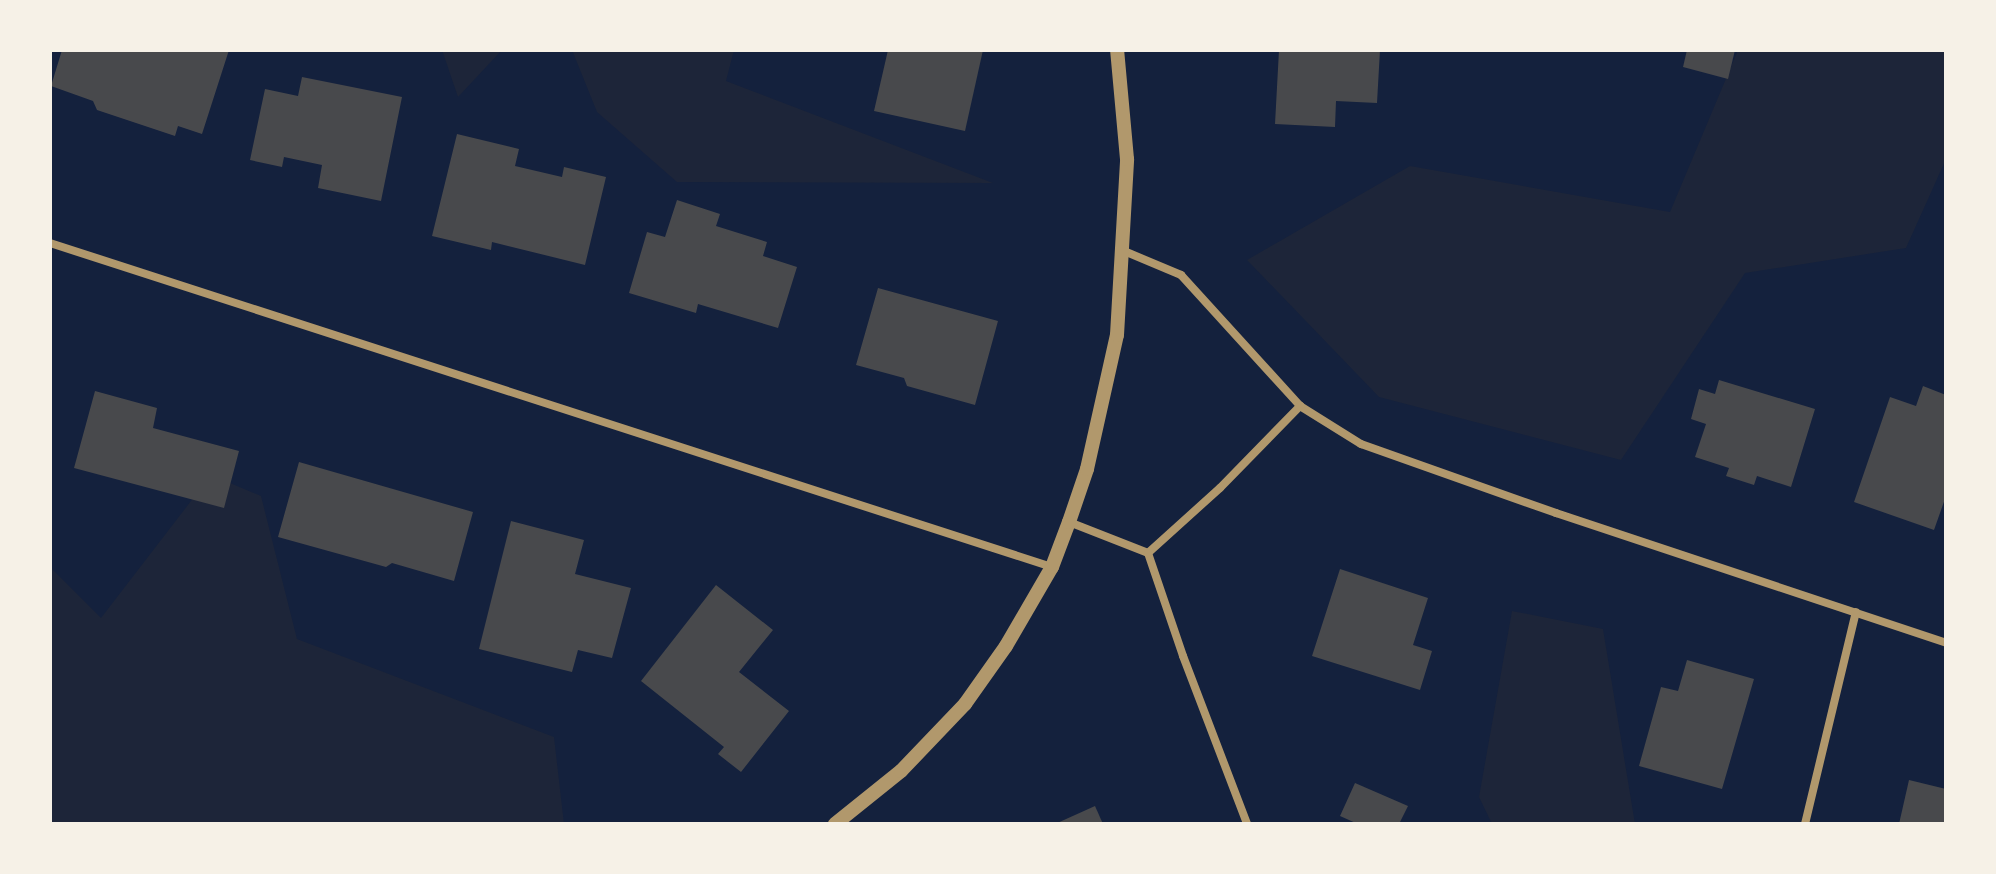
<!DOCTYPE html>
<style>
body{margin:0}
#map{position:relative;width:1996px;height:874px;overflow:hidden;background:#14213d;font-family:"Zilla Slab",serif}
div>[style]{position:absolute}
.green>*{inset:0;background:#1d2539}
.building>*{inset:0;background:#48494c}
.minor>*{height:8px;margin:-4px;padding:0 4px;transform-origin:4px;border-radius:4px;background:#b1986c}
.tertiary>*{height:14px;margin:-7px;padding:0 7px;transform-origin:7px;border-radius:7px;background:#b1986c}
span{translate:-50% -50%;white-space:nowrap;text-align:center;line-height:1.15;-webkit-text-stroke:7px #f6f1e7;paint-order:stroke}
.frame{position:absolute;inset:0;border:52px solid #f6f1e7;pointer-events:none}
</style>
<div id="map">
<div class="green">
<i style="clip-path:polygon(442px 50px,502px 50px,458px 97px)"></i>
<i style="clip-path:polygon(572px 50px,734px 50px,726px 81px,993px 183px,677px 182px,597px 112px)"></i>
<i style="clip-path:polygon(1738px 50px,1946px 50px,1946px 159px,1906px 248px,1745px 273px,1621px 460px,1379px 397px,1247px 260px,1410px 166px,1670px 212px)"></i>
<i style="clip-path:polygon(211px 475px,261px 496px,297px 639px,554px 737px,564px 824px,50px 824px,50px 567px,101px 618px)"></i>
<i style="clip-path:polygon(1512px 611px,1603px 629px,1635px 824px,1492px 824px,1479px 797px)"></i>
</div>
<div class="building">
<i style="clip-path:polygon(62px 50px,113px 52px,229px 50px,202px 134px,178px 126px,175px 136px,97px 110px,93px 101px,51px 86px)"></i>
<i style="clip-path:polygon(888px 50px,983px 50px,965px 131px,874px 111px)"></i>
<i style="clip-path:polygon(1279px 50px,1380px 50px,1377px 103px,1336px 101px,1335px 127px,1275px 124px)"></i>
<i style="clip-path:polygon(1687px 50px,1735px 50px,1728px 79px,1683px 67px)"></i>
<i style="clip-path:polygon(302px 77px,402px 97px,381px 201px,318px 188px,322px 165px,284px 157px,282px 167px,250px 160px,265px 89px,298px 96px)"></i>
<i style="clip-path:polygon(457px 134px,519px 149px,515px 166px,562px 177px,564px 167px,606px 177px,585px 265px,492px 242px,491px 250px,432px 236px)"></i>
<i style="clip-path:polygon(677px 200px,720px 214px,716px 226px,767px 242px,763px 256px,797px 267px,778px 328px,698px 304px,696px 313px,629px 293px,647px 232px,665px 237px)"></i>
<i style="clip-path:polygon(878px 288px,998px 321px,975px 405px,907px 386px,904px 378px,856px 365px)"></i>
<i style="clip-path:polygon(1719px 380px,1815px 409px,1791px 487px,1757px 476px,1754px 485px,1726px 476px,1729px 468px,1695px 457px,1706px 424px,1691px 419px,1699px 389px,1715px 394px)"></i>
<i style="clip-path:polygon(1923px 386px,1946px 395px,1946px 496px,1934px 530px,1854px 502px,1890px 397px,1916px 406px)"></i>
<i style="clip-path:polygon(95px 391px,157px 408px,153px 428px,239px 451px,224px 508px,74px 468px)"></i>
<i style="clip-path:polygon(299px 462px,473px 512px,454px 581px,392px 563px,386px 567px,278px 537px)"></i>
<i style="clip-path:polygon(511px 521px,584px 540px,575px 574px,631px 588px,612px 658px,578px 650px,572px 672px,479px 649px)"></i>
<i style="clip-path:polygon(1340px 569px,1428px 598px,1413px 645px,1432px 651px,1420px 690px,1312px 656px)"></i>
<i style="clip-path:polygon(716px 585px,773px 630px,739px 672px,789px 711px,741px 772px,718px 754px,724px 747px,641px 681px)"></i>
<i style="clip-path:polygon(1687px 660px,1754px 679px,1722px 789px,1639px 766px,1661px 687px,1678px 691px)"></i>
<i style="clip-path:polygon(1909px 780px,1946px 789px,1946px 824px,1899px 824px)"></i>
<i style="clip-path:polygon(1355px 783px,1408px 806px,1399px 824px,1358px 824px,1340px 816px)"></i>
<i style="clip-path:polygon(1095px 806px,1103px 824px,1055px 824px)"></i>
</div>
<div class="minor">
<i style="left:50px;top:243px;width:1053px;rotate:17.92deg"></i>
<i style="left:1124px;top:251px;width:62px;rotate:22.8deg"></i>
<i style="left:1181px;top:275px;width:177px;rotate:47.7deg"></i>
<i style="left:1300px;top:406px;width:72px;rotate:31.9deg"></i>
<i style="left:1361px;top:444px;width:207px;rotate:19.5deg"></i>
<i style="left:1556px;top:513px;width:411px;rotate:18.4deg"></i>
<i style="left:1069px;top:522px;width:85px;rotate:21.4deg"></i>
<i style="left:1148px;top:553px;width:109px;rotate:71.2deg"></i>
<i style="left:1183px;top:656px;width:180px;rotate:69.1deg"></i>
<i style="left:1148px;top:553px;width:97px;rotate:-42.1deg"></i>
<i style="left:1220px;top:488px;width:115px;rotate:-45.7deg"></i>
<i style="left:1805px;top:824px;width:218px;rotate:-76.5deg"></i>
</div>
<div class="tertiary">
<i style="left:835px;top:824px;width:85px;rotate:-38.8deg"></i>
<i style="left:901px;top:771px;width:93px;rotate:-46.3deg"></i>
<i style="left:965px;top:704px;width:71px;rotate:-54.7deg"></i>
<i style="left:1006px;top:646px;width:91px;rotate:-59.8deg"></i>
<i style="left:1052px;top:567px;width:48px;rotate:-69.3deg"></i>
<i style="left:1069px;top:522px;width:56px;rotate:-71.2deg"></i>
<i style="left:1087px;top:469px;width:137px;rotate:-77.4deg"></i>
<i style="left:1117px;top:335px;width:176px;rotate:-86.7deg"></i>
<i style="left:1127px;top:159px;width:109px;rotate:-95.2deg"></i>
</div>
<div class="frame"></div>
</div>
